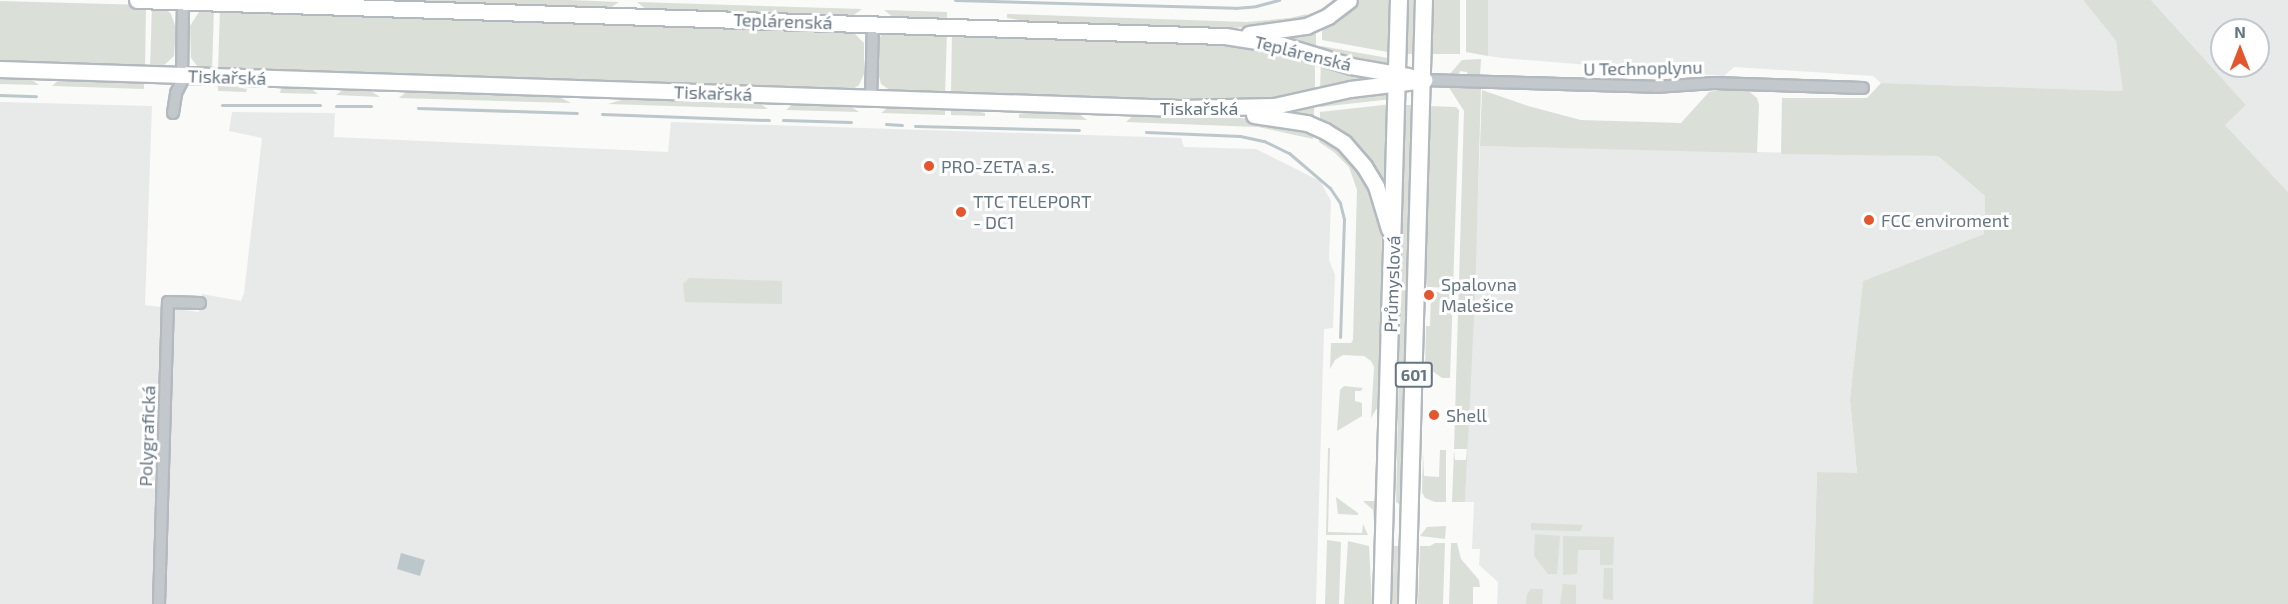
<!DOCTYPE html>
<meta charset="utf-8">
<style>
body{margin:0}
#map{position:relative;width:2288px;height:604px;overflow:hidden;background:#fafaf8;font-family:"Exo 2",sans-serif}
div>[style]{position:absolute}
.built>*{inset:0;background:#e8e9e9}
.green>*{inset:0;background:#dadfd7}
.water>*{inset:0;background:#bbc7cb}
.stream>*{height:3px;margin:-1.5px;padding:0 1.5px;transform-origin:1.5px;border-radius:1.5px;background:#bbc7cb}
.roads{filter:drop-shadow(2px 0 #b3babf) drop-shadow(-2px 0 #b3babf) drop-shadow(0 2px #b3babf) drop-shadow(0 -2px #b3babf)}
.street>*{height:10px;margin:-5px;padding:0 5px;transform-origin:5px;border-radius:5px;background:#c3c8cc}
.secondary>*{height:15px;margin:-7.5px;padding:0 7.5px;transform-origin:7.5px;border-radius:7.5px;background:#fff}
.primary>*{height:16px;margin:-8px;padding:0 8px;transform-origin:8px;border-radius:8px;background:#fff}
.dots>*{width:16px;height:16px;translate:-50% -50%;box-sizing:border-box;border:3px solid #fff;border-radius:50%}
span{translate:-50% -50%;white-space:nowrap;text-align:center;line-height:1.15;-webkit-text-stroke:6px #fff;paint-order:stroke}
.shield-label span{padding:2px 4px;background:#fff;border:2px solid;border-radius:4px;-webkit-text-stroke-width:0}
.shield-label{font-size:16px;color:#657683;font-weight:700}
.street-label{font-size:18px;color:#657683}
.poi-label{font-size:18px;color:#657683}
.left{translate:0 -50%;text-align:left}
.north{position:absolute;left:2210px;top:18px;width:60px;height:60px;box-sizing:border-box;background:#fff;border:2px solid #c1c8cd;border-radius:50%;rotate:0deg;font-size:16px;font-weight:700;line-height:24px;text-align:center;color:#657683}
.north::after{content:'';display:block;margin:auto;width:21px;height:27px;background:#e4572e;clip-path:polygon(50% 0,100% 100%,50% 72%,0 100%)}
</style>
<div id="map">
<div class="built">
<i style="clip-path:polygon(1488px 0,2083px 0,2116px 41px,2124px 91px,1881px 83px,1873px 76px,1734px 67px,1724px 76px,1502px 58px,1488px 56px)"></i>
<i style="clip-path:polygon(evenodd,2151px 0,2288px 0,2288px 192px,2225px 125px,2246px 105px,2151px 0,2222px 30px,2258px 30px,2258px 66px,2222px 66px,2222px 30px)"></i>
<i style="clip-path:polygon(0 102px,152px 106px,145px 305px,199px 312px,202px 294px,241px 301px,244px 293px,262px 138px,229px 131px,232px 112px,335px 113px,334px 137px,668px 152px,671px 122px,1181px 138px,1184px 147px,1256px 149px,1320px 181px,1331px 201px,1329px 260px,1335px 275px,1333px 328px,1324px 329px,1316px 604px,0 604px)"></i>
<i style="clip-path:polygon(1480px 146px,1938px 156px,1985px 196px,1984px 234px,1863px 281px,1850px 399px,1857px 474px,1817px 472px,1813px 604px,1497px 604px,1498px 582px,1479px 565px,1480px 549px,1472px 549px,1474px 502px,1465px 502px)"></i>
</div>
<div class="green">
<i style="clip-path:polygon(299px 0,570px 0,619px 2px,607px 10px)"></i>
<i style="clip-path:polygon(1356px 0,1393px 0,1393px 53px,1322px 40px,1322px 23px)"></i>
<i style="clip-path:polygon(1404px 0,1418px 0,1419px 54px,1404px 54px)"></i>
<i style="clip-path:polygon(1430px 0,1460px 0,1460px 54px,1430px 54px)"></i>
<i style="clip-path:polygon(1466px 0,1488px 0,1488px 56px,1466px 52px)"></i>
<i style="clip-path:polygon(2083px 0,2151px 0,2246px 105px,2225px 125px,2288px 192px,2288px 604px,1813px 604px,1817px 472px,1857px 473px,1850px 399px,1863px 281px,1984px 234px,1985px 196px,1938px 156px,1781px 154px,1782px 98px,1867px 98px,1881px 83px,2123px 91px,2116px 41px)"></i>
<i style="clip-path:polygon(0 1px,146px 5px,145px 69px,0 64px)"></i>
<i style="clip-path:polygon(637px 2px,862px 9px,851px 17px,647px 10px)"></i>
<i style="clip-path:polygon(152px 5px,166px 9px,171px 14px,176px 28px,174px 56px,161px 68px,150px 69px)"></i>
<i style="clip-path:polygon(214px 8px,212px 71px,205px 71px,198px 67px,191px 58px,190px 26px,199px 12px)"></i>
<i style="clip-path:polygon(220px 8px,851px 30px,864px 43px,864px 74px,859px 85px,850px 91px,218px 71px)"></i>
<i style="clip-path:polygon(884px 10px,947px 12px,947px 21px,894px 18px)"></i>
<i style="clip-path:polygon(1007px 14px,1247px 22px,1290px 18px,1307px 14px,1302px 22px,1210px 30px,1043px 24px,1007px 18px)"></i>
<i style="clip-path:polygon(1316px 26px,1316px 50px,1278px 36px)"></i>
<i style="clip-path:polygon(883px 32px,947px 32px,945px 95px,894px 93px,881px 84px,879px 76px,879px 39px)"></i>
<i style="clip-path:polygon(952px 32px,1195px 40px,1263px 47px,1315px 59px,1315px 93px,1293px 98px,1200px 104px,951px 95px)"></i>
<i style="clip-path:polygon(1321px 46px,1393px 59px,1392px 65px,1376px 65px,1321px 51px)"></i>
<i style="clip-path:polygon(1481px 59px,1480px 76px,1468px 76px,1467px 72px,1460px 71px,1459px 76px,1449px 75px,1462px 60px)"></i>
<i style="clip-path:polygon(1321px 61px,1391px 76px,1320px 91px)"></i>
<i style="clip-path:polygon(0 75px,26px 76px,39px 85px,0 84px)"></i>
<i style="clip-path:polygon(61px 78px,144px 80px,144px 89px,52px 86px)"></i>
<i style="clip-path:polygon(218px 83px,247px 89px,246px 92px,218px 91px)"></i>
<i style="clip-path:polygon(303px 85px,308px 86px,318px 94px,280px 93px,281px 89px)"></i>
<i style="clip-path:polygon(1448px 86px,1481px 89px,1475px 295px,1465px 502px,1452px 502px,1454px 450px,1455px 460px,1466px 460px,1467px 449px,1454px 449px,1464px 111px)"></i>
<i style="clip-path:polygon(364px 87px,380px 97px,336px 95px,345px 88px)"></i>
<i style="clip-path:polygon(410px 89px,543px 93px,559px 97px,571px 103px,399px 98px)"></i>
<i style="clip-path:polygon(1726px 89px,1746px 89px,1757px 98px,1759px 105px,1757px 153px,1480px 146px,1482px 90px,1528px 106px,1581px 120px,1681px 123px,1709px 92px)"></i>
<i style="clip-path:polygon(1390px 91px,1392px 99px,1320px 107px,1321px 100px)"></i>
<i style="clip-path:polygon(635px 96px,756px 101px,768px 109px,608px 104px)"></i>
<i style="clip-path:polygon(1314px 102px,1314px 120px,1282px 111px)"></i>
<i style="clip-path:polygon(794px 103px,847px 104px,859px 112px,786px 110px)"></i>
<i style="clip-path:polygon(1392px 104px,1389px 197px,1320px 122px,1320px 112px)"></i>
<i style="clip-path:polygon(1403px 105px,1413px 105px,1410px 201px,1413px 250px,1403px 504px,1401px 505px,1396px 502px,1399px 368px,1396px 324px)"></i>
<i style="clip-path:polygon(890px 106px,945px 106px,945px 115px,881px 113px)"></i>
<i style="clip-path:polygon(1428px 106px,1456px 107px,1459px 110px,1453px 288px,1427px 287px,1423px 271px)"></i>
<i style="clip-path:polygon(951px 107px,985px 113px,985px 116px,951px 115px)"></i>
<i style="clip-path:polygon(1041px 110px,1075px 111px,1087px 120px,1019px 118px,1019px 114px)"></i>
<i style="clip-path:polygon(1136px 113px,1214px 115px,1276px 122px,1314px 130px,1313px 139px,1258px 127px,1126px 122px)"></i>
<i style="clip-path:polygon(1320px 133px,1334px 142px,1365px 174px,1382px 222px,1381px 341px,1377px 408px,1371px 418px,1374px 367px,1371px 361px,1364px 356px,1343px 355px,1335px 360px,1330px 369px,1331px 343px,1351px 343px,1353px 340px,1357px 190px,1349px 167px,1334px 152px,1319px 142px)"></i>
<i style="clip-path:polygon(689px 278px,782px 281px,782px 304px,685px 302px,683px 284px)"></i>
<i style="clip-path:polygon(1431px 292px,1453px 292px,1450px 378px,1442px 378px,1431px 370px,1425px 370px,1426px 326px,1430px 326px)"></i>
<i style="clip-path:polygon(1344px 386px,1363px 388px,1361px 391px,1355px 391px,1355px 401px,1362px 403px,1362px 416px,1337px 431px,1340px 390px)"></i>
<i style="clip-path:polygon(1379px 424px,1378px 535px,1375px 535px,1373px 510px,1363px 501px,1374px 501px)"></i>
<i style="clip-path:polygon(1446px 447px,1446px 502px,1435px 502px,1425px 498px,1422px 492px,1423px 451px,1424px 476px,1439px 477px,1440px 450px,1446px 450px)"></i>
<i style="clip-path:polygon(1328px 448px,1330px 448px,1328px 532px,1362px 533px,1363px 524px,1368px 535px,1326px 535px)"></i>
<i style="clip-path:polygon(1336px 497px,1358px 513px,1358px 515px,1338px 514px)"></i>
<i style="clip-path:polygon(1531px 523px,1583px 525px,1582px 528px,1580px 531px,1531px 530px)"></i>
<i style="clip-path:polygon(1446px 526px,1445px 539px,1420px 536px,1427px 527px)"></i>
<i style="clip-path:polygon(1535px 534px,1560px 536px,1557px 574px,1548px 574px,1534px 556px)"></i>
<i style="clip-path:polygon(1563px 536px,1614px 537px,1613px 565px,1600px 565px,1600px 550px,1578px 550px,1577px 574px,1563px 575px)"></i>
<i style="clip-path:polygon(1327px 540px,1341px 542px,1339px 604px,1325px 604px)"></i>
<i style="clip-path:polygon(1348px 541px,1369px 546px,1372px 604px,1344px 604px)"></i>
<i style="clip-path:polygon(1435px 543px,1445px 543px,1443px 604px,1418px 604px,1420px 546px,1430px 546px)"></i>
<i style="clip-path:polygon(1451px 543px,1457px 543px,1461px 559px,1479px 580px,1480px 587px,1473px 587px,1473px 604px,1449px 604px)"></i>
<i style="clip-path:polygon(1394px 546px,1403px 546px,1401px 604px,1392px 604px)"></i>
<i style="clip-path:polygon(1604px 568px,1613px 568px,1613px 600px,1603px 599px)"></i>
<i style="clip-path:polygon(1563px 584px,1576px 585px,1576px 604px,1560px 604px)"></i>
<i style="clip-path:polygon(1531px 589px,1543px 589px,1542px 604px,1526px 604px,1527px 594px)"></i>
</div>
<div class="water">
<i style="clip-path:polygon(401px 553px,425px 560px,420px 576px,397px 569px)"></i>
</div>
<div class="stream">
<i style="left:955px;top:0;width:280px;rotate:1.6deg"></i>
<i style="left:1235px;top:8px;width:21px;rotate:-5deg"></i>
<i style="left:1256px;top:6px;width:24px;rotate:-15deg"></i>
<i style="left:0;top:95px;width:36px;rotate:2deg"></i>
<i style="left:222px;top:105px;width:98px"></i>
<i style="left:336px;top:106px;width:35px"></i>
<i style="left:418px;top:108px;width:159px;rotate:1.8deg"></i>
<i style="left:602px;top:114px;width:167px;rotate:2.1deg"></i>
<i style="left:783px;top:120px;width:68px;rotate:1.7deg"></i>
<i style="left:886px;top:124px;width:16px;rotate:4deg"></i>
<i style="left:915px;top:126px;width:164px;rotate:1.4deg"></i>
<i style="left:1146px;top:132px;width:94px;rotate:2.4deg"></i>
<i style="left:1240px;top:136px;width:25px;rotate:12deg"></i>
<i style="left:1264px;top:141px;width:28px;rotate:26deg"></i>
<i style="left:1289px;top:153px;width:54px;rotate:40.5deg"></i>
<i style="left:1330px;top:188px;width:18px;rotate:56deg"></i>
<i style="left:1340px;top:203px;width:16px;rotate:76deg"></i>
<i style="left:1344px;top:219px;width:118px;rotate:91.9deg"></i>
</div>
<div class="roads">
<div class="street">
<i style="left:1424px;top:80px;width:231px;rotate:1.7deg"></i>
<i style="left:1655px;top:87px;width:59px;rotate:-3.9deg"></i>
<i style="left:1714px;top:83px;width:149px;rotate:1.9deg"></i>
<i style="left:871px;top:98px;width:74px;rotate:-88.5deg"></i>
<i style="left:173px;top:113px;width:20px;rotate:-81deg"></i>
<i style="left:176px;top:93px;width:13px;rotate:-63deg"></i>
<i style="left:182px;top:81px;width:79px;rotate:-89.3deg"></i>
<i style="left:159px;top:604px;width:302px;rotate:-88.3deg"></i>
<i style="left:168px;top:302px;width:32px;rotate:2deg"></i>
</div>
<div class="secondary">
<i style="left:137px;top:0;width:1089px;rotate:1.9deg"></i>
<i style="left:1225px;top:36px;width:58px;rotate:9deg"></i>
<i style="left:1282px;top:45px;width:72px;rotate:16.9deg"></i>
<i style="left:1351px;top:66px;width:59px;rotate:9.8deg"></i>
<i style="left:1249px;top:34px;width:58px;rotate:-8deg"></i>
<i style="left:1306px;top:26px;width:24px;rotate:-24deg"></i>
<i style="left:1328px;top:16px;width:26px;rotate:-37deg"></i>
<i style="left:0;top:69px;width:1180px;rotate:1.89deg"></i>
<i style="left:1179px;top:108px;width:95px;rotate:-1.2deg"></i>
<i style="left:1274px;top:106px;width:78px;rotate:-12.6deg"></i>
<i style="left:1350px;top:89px;width:75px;rotate:-6.9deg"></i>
<i style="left:1254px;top:115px;width:54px;rotate:8.6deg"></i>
<i style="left:1307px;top:123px;width:20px;rotate:24deg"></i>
<i style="left:1325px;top:131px;width:22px;rotate:32deg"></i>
<i style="left:1344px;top:143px;width:30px;rotate:49deg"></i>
<i style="left:1364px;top:166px;width:23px;rotate:59deg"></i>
<i style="left:1376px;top:186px;width:45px;rotate:73.2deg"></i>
</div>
<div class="primary">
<i style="left:1382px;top:604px;width:604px;rotate:-88.39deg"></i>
<i style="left:1407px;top:604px;width:604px;rotate:-88.39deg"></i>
</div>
</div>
<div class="dots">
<i style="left:929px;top:166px;background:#e4572e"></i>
<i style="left:961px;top:212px;background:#e4572e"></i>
<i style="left:1869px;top:220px;background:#e4572e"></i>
<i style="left:1429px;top:295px;background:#e4572e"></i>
<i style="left:1434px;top:415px;background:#e4572e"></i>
</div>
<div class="shield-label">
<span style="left:1414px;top:375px">601</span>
</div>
<div class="street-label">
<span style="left:783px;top:21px;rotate:2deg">Teplárenská</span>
<span style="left:1303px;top:53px;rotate:14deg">Teplárenská</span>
<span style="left:1643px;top:68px;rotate:-1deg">U Technoplynu</span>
<span style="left:227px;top:77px;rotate:2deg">Tiskařská</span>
<span style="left:713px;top:93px;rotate:2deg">Tiskařská</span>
<span style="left:1199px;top:108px">Tiskařská</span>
<span style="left:1392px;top:284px;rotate:-88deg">Průmyslová</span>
<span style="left:147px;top:436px;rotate:-88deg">Polygrafická</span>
</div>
<div class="poi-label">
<span class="left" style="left:941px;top:166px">PRO-ZETA a.s.</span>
<span class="left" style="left:973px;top:212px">TTC TELEPORT<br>- DC1</span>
<span class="left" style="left:1881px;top:220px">FCC enviroment</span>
<span class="left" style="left:1441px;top:295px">Spalovna<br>Malešice</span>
<span class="left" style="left:1446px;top:415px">Shell</span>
</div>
<div class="north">N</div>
</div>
